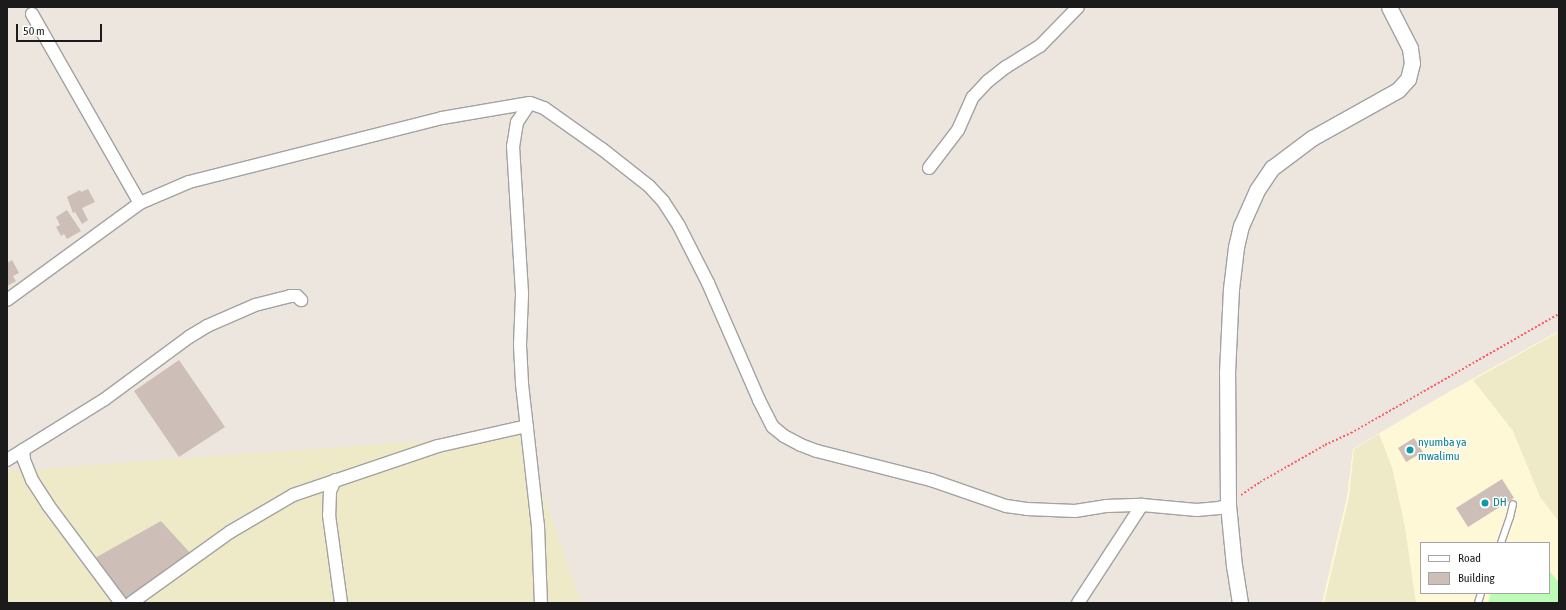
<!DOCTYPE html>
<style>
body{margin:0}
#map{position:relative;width:1566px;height:610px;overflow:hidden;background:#ede6df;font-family:"Asap Condensed",sans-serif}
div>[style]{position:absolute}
.education>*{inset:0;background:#fff8d6}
.farmland>*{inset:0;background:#eeeac8}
.park>*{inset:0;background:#bdfcb7}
.building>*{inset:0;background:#cdbeb8}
.path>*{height:2px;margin-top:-1px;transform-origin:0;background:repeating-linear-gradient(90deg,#ff5e69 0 2px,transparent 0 4px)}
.roads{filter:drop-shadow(1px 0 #a2a2a2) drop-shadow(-1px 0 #a2a2a2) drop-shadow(0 1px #a2a2a2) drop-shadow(0 -1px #a2a2a2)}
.service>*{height:6px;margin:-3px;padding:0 3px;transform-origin:3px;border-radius:3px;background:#fff}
.minor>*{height:12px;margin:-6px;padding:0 6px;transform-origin:6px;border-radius:6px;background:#fff}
.tertiary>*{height:15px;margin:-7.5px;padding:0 7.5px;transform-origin:7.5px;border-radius:7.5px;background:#fff}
.dots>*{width:11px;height:11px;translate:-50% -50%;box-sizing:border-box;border:2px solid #fff;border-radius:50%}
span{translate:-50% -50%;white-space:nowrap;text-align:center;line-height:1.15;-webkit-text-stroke:3px #fff;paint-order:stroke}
.culture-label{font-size:12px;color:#0d838f}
.left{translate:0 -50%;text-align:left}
.frame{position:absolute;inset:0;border:8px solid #1b1b1b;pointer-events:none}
.legend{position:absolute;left:1420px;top:542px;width:130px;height:52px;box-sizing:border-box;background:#fff;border:1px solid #a4a4a4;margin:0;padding:5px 7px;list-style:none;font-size:12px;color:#1b1b1b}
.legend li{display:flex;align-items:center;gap:8px;height:20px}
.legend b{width:20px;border:1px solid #a4a4a4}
.scale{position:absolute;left:16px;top:24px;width:86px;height:18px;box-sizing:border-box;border:2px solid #1b1b1b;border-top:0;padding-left:5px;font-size:12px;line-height:14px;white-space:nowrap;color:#1b1b1b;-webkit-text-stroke:3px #fff;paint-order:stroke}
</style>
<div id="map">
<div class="education">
<i style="clip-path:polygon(evenodd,1559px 331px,1559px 603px,1322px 603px,1347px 497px,1353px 449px,1445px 394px,1559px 331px,1421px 543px,1549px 543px,1549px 593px,1421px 593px,1421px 543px)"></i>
</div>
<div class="farmland">
<i style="clip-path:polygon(1559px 332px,1559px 522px,1540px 497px,1513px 431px,1473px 380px)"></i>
<i style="clip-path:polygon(522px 434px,581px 603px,7px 603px,7px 471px)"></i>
<i style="clip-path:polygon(1379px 434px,1392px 467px,1405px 527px,1416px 603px,1324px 603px,1349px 497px,1354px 449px)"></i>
</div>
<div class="park">
<i style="clip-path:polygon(1549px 570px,1559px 583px,1559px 603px,1488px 603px,1491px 593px,1549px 593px)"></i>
</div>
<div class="building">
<i style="clip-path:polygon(88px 189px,95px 202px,82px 208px,88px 220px,82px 224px,75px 212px,73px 213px,67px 197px,80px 190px,81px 192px)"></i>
<i style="clip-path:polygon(67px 210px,81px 231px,67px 239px,64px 234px,61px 236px,56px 227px,60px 225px,56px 217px)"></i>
<i style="clip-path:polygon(12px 260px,19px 273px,13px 276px,16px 281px,7px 286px,7px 263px)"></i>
<i style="clip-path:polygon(179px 360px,225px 427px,179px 457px,134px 391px)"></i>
<i style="clip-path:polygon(1414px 438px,1423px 452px,1406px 462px,1398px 448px)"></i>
<i style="clip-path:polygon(1502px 479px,1514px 498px,1468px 527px,1456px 508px)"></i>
<i style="clip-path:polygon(161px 521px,191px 554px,123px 600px,95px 558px)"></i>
</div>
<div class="path">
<i style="left:1241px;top:495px;width:23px;rotate:-34deg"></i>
<i style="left:1260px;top:482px;width:75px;rotate:-29.6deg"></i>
<i style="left:1325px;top:445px;width:29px;rotate:-25deg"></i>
<i style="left:1351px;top:433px;width:240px;rotate:-29.8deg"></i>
</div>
<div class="roads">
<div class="service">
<i style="left:1501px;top:543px;width:28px;rotate:-71deg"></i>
<i style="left:1510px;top:517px;width:13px;rotate:-77deg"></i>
<i style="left:1478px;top:603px;width:10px;rotate:-73deg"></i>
</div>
<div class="minor">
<i style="left:32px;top:14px;width:218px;rotate:60.3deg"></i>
<i style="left:530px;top:103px;width:23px;rotate:124deg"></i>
<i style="left:517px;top:122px;width:24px;rotate:99deg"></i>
<i style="left:513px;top:146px;width:149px;rotate:86.5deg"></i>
<i style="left:522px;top:295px;width:50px;rotate:92.3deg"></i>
<i style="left:520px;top:345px;width:39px;rotate:87deg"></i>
<i style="left:522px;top:384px;width:143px;rotate:83.6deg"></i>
<i style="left:538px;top:526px;width:77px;rotate:87.8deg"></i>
<i style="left:929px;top:168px;width:48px;rotate:-52.7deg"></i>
<i style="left:958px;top:130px;width:36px;rotate:-66deg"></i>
<i style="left:973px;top:97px;width:22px;rotate:-47deg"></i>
<i style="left:988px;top:81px;width:23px;rotate:-38deg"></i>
<i style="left:1006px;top:67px;width:40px;rotate:-32deg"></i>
<i style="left:1040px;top:46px;width:54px;rotate:-45.7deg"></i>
<i style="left:7px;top:300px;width:165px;rotate:-36.1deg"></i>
<i style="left:140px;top:203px;width:53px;rotate:-23.2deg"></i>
<i style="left:189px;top:182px;width:261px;rotate:-14.2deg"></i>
<i style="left:442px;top:118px;width:89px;rotate:-9.7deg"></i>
<i style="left:530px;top:103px;width:15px;rotate:20deg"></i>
<i style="left:544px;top:108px;width:71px;rotate:35.3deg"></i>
<i style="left:602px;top:149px;width:60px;rotate:38.2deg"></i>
<i style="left:649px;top:186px;width:21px;rotate:47deg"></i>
<i style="left:663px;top:201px;width:30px;rotate:57deg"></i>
<i style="left:679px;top:226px;width:64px;rotate:63deg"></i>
<i style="left:708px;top:283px;width:128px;rotate:66.4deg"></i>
<i style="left:759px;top:400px;width:30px;rotate:63deg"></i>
<i style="left:773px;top:427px;width:14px;rotate:39deg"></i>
<i style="left:784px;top:436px;width:19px;rotate:28deg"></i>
<i style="left:801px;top:445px;width:17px;rotate:21deg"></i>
<i style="left:817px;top:451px;width:118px;rotate:14.3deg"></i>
<i style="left:931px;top:480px;width:79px;rotate:19.1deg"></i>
<i style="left:1006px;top:506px;width:21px;rotate:8deg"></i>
<i style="left:1027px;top:509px;width:48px;rotate:2.4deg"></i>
<i style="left:1075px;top:511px;width:31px;rotate:-9deg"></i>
<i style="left:1106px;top:506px;width:36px;rotate:-2deg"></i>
<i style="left:1142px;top:505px;width:55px;rotate:5.2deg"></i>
<i style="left:1197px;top:510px;width:22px;rotate:-5deg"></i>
<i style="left:1219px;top:508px;width:9px;rotate:-18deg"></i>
<i style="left:23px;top:450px;width:10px;rotate:84deg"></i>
<i style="left:24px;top:460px;width:22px;rotate:68deg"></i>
<i style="left:32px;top:480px;width:30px;rotate:57deg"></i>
<i style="left:48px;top:505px;width:122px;rotate:53.3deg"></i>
<i style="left:7px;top:460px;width:115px;rotate:-31.9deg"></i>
<i style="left:105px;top:399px;width:104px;rotate:-36.4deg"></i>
<i style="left:189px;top:337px;width:21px;rotate:-31deg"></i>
<i style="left:207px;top:326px;width:52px;rotate:-23.6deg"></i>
<i style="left:255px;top:305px;width:36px;rotate:-14deg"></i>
<i style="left:290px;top:296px;width:7px"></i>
<i style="left:297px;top:296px;width:6px;rotate:45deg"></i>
<i style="left:335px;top:480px;width:12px;rotate:114deg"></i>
<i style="left:330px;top:491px;width:24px;rotate:92deg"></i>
<i style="left:329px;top:515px;width:89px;rotate:82.2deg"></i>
<i style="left:131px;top:603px;width:122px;rotate:-35.6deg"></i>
<i style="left:230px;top:532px;width:73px;rotate:-30.4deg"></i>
<i style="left:293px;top:495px;width:153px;rotate:-18.7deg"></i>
<i style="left:438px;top:446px;width:91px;rotate:-12.7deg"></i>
<i style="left:1078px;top:603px;width:117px;rotate:-56.9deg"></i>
</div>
<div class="tertiary">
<i style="left:1240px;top:603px;width:37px;rotate:-99deg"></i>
<i style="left:1234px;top:566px;width:61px;rotate:-95.6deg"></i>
<i style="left:1228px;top:505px;width:132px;rotate:-90.4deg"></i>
<i style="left:1227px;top:373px;width:84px;rotate:-87.3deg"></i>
<i style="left:1231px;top:289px;width:42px;rotate:-83.2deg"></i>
<i style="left:1236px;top:247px;width:22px;rotate:-77deg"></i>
<i style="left:1241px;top:226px;width:39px;rotate:-66deg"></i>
<i style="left:1257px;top:190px;width:27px;rotate:-56deg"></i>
<i style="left:1272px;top:168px;width:50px;rotate:-36.9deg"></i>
<i style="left:1312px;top:138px;width:98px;rotate:-29.2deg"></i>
<i style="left:1398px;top:90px;width:15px;rotate:-48deg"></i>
<i style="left:1408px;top:79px;width:16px;rotate:-76deg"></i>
<i style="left:1412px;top:63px;width:15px;rotate:-98deg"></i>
<i style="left:1410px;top:48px;width:46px;rotate:-117.1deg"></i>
</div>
</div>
<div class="dots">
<i style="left:1410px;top:450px;background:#0f9aa8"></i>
<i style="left:1485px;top:503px;background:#0f9aa8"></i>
</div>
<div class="culture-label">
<span class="left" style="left:1418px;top:450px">nyumba ya<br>mwalimu</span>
<span class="left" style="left:1493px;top:503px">DH</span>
</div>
<div class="frame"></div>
<ul class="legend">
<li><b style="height:5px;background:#fff"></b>Road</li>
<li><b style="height:11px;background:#cdbeb8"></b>Building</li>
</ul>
<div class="scale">50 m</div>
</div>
